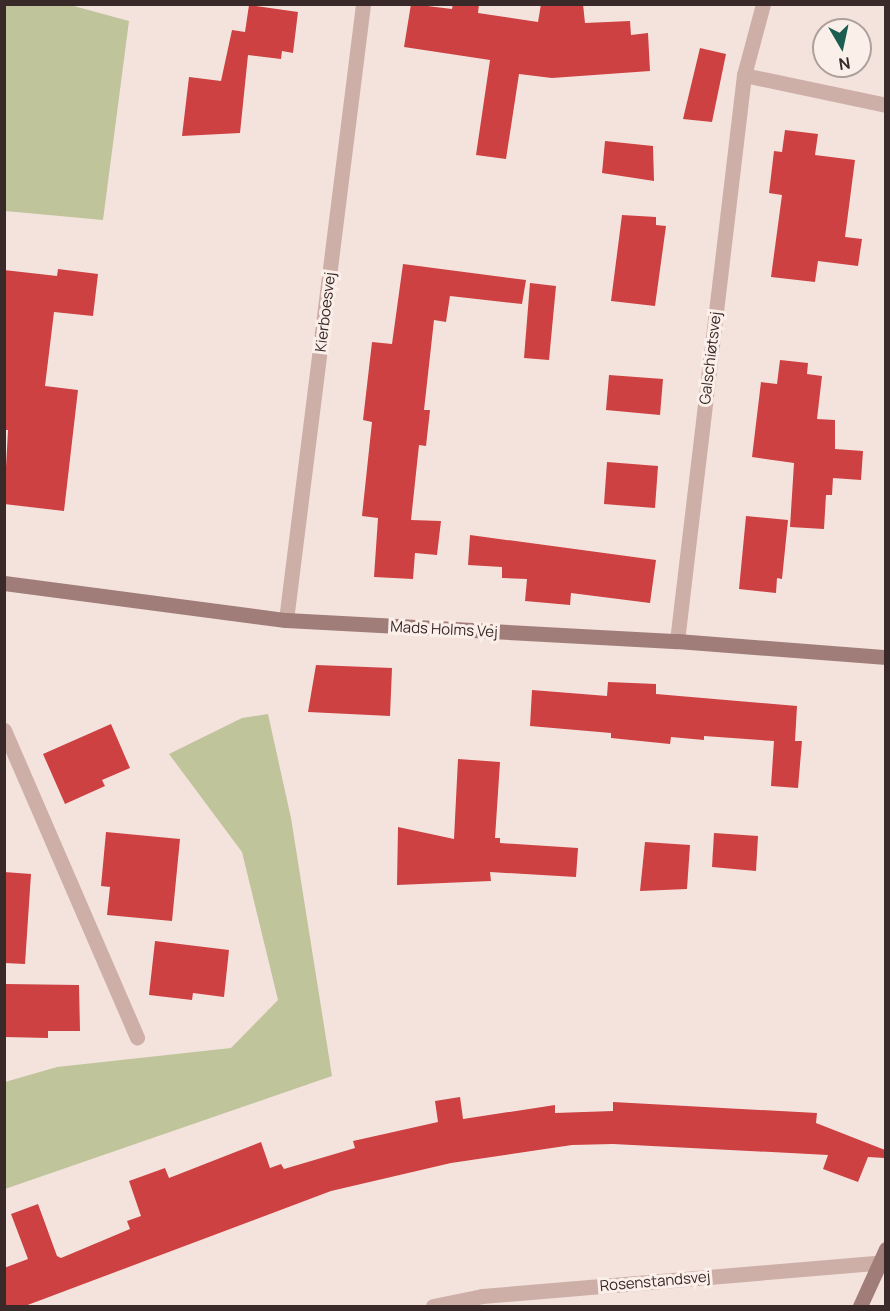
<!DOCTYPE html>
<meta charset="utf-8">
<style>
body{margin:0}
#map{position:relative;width:890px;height:1311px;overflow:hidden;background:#f4e3dd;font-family:Manrope,sans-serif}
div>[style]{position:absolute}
.green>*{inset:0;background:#c0c49b}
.building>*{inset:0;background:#cd4142}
.street>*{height:15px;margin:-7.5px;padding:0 7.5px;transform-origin:7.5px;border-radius:7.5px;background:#cdafa8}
.secondary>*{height:15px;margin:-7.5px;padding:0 7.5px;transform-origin:7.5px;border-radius:7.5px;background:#a17d79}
span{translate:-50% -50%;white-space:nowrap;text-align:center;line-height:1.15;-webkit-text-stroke:6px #fbefea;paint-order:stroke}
.street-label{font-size:15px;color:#392928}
.frame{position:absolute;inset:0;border:6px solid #392928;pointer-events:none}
.north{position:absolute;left:812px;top:18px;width:60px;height:60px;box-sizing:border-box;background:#fbefea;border:2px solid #ada09c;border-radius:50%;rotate:171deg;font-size:16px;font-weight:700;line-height:24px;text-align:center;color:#392928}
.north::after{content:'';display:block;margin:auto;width:21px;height:27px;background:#1b5d51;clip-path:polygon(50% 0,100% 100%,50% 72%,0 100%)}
</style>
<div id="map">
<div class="green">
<i style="clip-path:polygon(4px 5px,70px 5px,129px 21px,103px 220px,5px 211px)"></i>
<i style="clip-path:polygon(268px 714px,291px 818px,332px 1076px,5px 1189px,5px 1082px,57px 1067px,231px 1048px,278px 1000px,242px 852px,169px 754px,242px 718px)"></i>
</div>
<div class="building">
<i style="clip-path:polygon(411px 4px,452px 9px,453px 4px,479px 4px,478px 13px,538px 22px,541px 4px,583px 4px,585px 23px,630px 21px,631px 35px,648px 33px,650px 71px,552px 78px,519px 74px,506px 159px,476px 155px,490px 60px,404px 47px)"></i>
<i style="clip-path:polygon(249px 5px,298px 12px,293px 53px,282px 51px,281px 59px,248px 55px,240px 133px,182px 136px,189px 77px,221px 81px,232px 30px,245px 32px)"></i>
<i style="clip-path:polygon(700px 48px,726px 54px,712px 122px,683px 119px)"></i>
<i style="clip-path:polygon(785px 130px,818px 134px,815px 155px,855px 160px,845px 237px,862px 239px,858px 266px,818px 261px,815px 282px,771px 277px,782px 195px,769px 193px,774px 151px,782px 152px)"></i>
<i style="clip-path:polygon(605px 141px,653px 146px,654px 181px,602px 173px)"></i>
<i style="clip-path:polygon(622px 215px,656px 217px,656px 225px,666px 226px,655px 306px,611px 301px)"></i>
<i style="clip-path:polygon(403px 264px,526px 280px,522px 304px,450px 296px,446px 322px,434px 320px,424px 410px,430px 410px,426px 446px,419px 445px,411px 520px,441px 521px,437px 555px,415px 553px,413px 579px,374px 577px,378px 518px,362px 516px,372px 422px,363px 420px,372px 342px,392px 344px)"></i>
<i style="clip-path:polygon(58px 269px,98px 274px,93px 316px,54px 312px,45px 386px,78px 390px,64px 511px,4px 504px,8px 430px,4px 430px,4px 270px,57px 276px)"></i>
<i style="clip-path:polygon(530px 283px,556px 286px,549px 360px,524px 358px)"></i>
<i style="clip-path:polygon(780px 360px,808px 363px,807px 374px,822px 376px,817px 419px,835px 420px,835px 449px,863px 451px,861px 480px,833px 478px,832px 495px,826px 495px,824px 529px,790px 527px,794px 463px,752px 457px,761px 382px,777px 384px)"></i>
<i style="clip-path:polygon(609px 375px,663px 379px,660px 415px,606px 410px)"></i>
<i style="clip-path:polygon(607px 462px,658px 466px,655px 508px,604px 504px)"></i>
<i style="clip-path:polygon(746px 516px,788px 520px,782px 579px,777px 578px,776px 593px,739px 589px)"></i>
<i style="clip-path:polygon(470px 535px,656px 560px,650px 603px,571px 593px,570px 605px,525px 601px,527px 579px,502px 578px,502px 567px,468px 565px)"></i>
<i style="clip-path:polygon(316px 665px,392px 668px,390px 716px,308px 712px)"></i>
<i style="clip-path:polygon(608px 682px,656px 684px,656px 694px,797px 706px,795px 741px,802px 741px,798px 788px,771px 786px,774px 741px,704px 736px,704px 740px,671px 737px,670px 744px,611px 738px,611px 733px,530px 726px,532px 690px,607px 696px)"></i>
<i style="clip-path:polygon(111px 724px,130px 768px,102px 780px,105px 786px,65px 804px,43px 754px)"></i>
<i style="clip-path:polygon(458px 759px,500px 762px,495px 838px,500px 838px,500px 843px,578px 848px,576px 877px,490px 872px,491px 881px,397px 885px,398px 827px,454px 839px)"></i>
<i style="clip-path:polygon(106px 832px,180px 839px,172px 921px,107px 915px,110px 887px,101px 886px)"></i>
<i style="clip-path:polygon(714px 833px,758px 836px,756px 871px,712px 867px)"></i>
<i style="clip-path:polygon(645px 842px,690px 845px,687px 889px,640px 891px)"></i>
<i style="clip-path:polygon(4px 872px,31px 874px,25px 964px,4px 963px)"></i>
<i style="clip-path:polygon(155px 941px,229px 950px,224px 997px,193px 993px,192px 1000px,149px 995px)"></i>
<i style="clip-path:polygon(6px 984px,79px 985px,80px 1031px,48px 1031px,48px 1038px,5px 1037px)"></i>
<i style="clip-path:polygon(460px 1097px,463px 1119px,555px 1105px,555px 1113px,613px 1111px,613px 1102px,817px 1113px,816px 1123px,885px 1150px,885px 1158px,868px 1157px,858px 1182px,823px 1169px,828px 1155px,613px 1144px,572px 1145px,451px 1163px,331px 1191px,25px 1306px,4px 1306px,4px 1268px,28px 1259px,11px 1214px,38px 1204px,57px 1256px,61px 1258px,130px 1229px,127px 1221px,141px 1216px,129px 1181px,165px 1168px,169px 1178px,261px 1142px,270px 1168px,281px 1164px,284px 1169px,355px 1148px,353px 1141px,438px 1122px,435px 1101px)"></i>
</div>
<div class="street">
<i style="left:744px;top:75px;width:145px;rotate:11.9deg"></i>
<i style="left:286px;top:620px;width:621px;rotate:-82.87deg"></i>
<i style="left:677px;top:641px;width:570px;rotate:-83.25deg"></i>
<i style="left:744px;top:75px;width:73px;rotate:-75deg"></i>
<i style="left:4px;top:730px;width:335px;rotate:66.6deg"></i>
<i style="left:433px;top:1306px;width:50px;rotate:-11.5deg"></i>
<i style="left:482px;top:1296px;width:397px;rotate:-4.8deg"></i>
</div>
<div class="secondary">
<i style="left:4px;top:583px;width:284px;rotate:7.5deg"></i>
<i style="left:286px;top:620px;width:392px;rotate:3.1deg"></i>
<i style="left:677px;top:641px;width:210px;rotate:4.4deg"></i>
<i style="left:860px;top:1306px;width:63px;rotate:-65.5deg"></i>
</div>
<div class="street-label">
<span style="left:325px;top:312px;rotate:-83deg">Kierboesvej</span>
<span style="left:710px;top:358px;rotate:-83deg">Galschiøtsvej</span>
<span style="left:444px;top:629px;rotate:3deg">Mads Holms Vej</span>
<span style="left:655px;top:1281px;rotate:-5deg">Rosenstandsvej</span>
</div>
<div class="frame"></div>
<div class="north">N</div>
</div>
